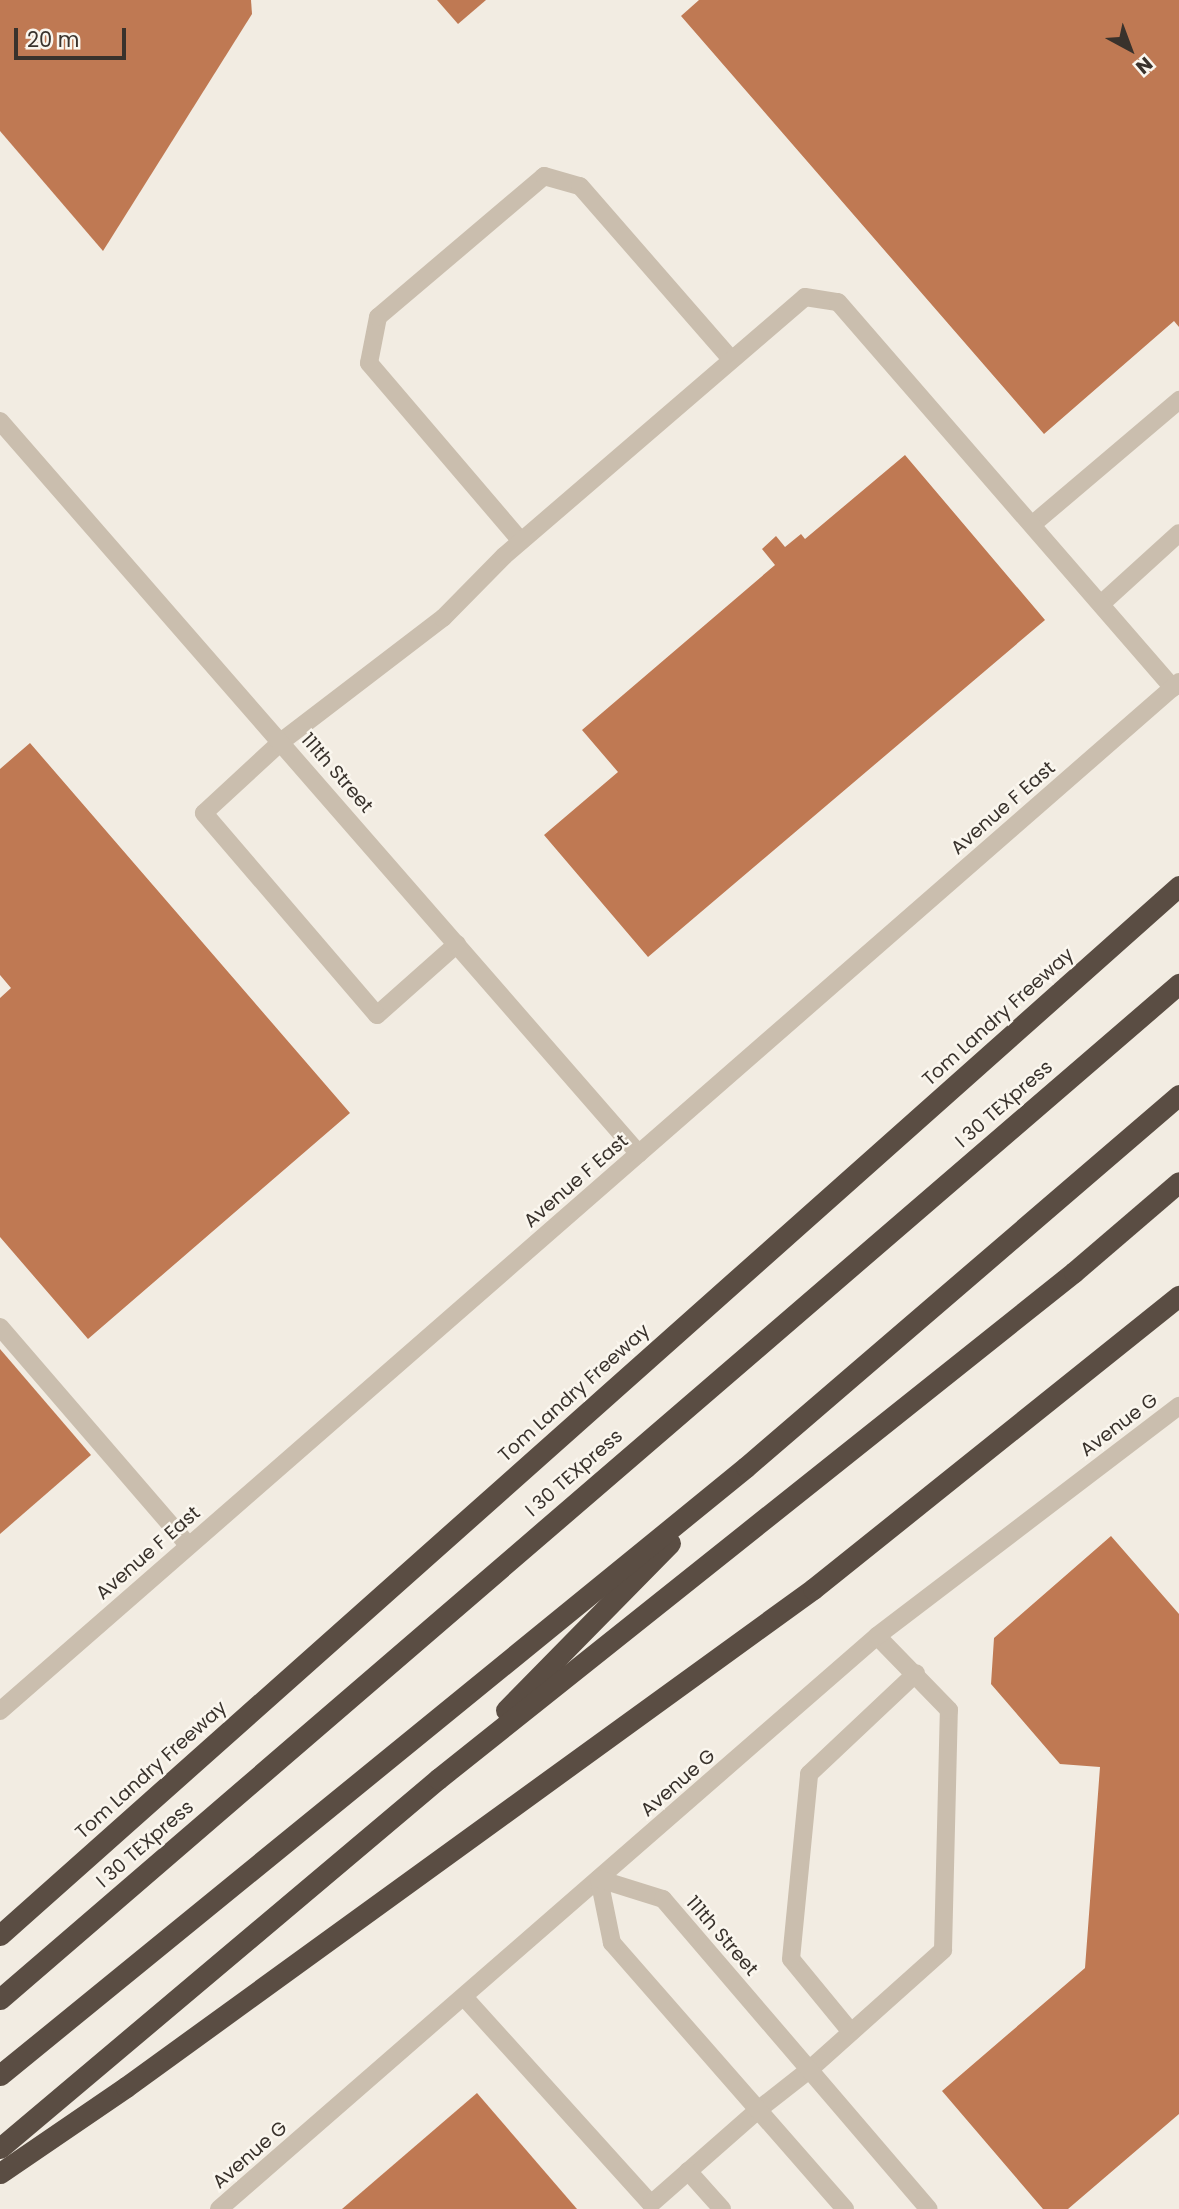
<!DOCTYPE html>
<style>
body{margin:0}
#map{position:relative;width:1179px;height:2209px;overflow:hidden;background:#f2ece2;font-family:Poppins,sans-serif}
div>[style]{position:absolute}
.building>*{inset:0;background:#bf7953}
.service>*{height:18px;margin:-9px;padding:0 9px;transform-origin:9px;border-radius:9px;background:#cabeae}
.minor>*{height:18px;margin:-9px;padding:0 9px;transform-origin:9px;border-radius:9px;background:#cabeae}
.motorway>*{height:21px;margin:-10.5px;padding:0 10.5px;transform-origin:10.5px;border-radius:10.5px;background:#5a4d43}
span{translate:-50% -50%;white-space:nowrap;text-align:center;line-height:1.15;-webkit-text-stroke:5px #faf6ee;paint-order:stroke}
.street-label{font-size:19px;color:#39322c}
.north{position:absolute;left:1095px;top:14px;width:70px;height:70px;-webkit-text-stroke:5px #faf6ee;paint-order:stroke;rotate:139deg;font-size:19px;font-weight:700;line-height:28px;text-align:center;color:#39322c}
.north::after{content:'';display:block;margin:auto;width:24px;height:32px;background:#39322c;clip-path:polygon(50% 0,100% 100%,50% 72%,0 100%)}
.scale{position:absolute;left:14px;top:28px;width:112px;height:32px;box-sizing:border-box;border:4px solid #39322c;border-top:0;padding-left:9px;font-size:21px;line-height:24px;white-space:nowrap;color:#39322c;-webkit-text-stroke:5px #faf6ee;paint-order:stroke}
</style>
<div id="map">
<div class="building">
<i style="clip-path:polygon(0 0,251px 0,252px 14px,103px 251px,0 131px)"></i>
<i style="clip-path:polygon(437px 0,486px 0,458px 24px)"></i>
<i style="clip-path:polygon(699px 0,1179px 0,1179px 327px,1174px 321px,1044px 434px,681px 16px)"></i>
<i style="clip-path:polygon(905px 455px,1045px 620px,648px 957px,544px 835px,618px 772px,582px 730px,775px 565px,762px 549px,776px 536px,785px 547px,801px 534px,805px 539px)"></i>
<i style="clip-path:polygon(30px 743px,350px 1113px,88px 1339px,0 1237px,0 998px,11px 988px,0 975px,0 769px)"></i>
<i style="clip-path:polygon(0 1349px,91px 1455px,0 1534px)"></i>
<i style="clip-path:polygon(1111px 1536px,1179px 1614px,1179px 2114px,1068px 2209px,1043px 2209px,942px 2091px,1085px 1968px,1100px 1767px,1060px 1764px,991px 1684px,994px 1638px)"></i>
<i style="clip-path:polygon(477px 2093px,577px 2209px,342px 2209px)"></i>
</div>
<div class="service">
<i style="left:1033px;top:524px;width:192px;rotate:-40.3deg"></i>
<i style="left:521px;top:541px;width:234px;rotate:-130.5deg"></i>
<i style="left:369px;top:363px;width:47px;rotate:-78.9deg"></i>
<i style="left:378px;top:317px;width:218px;rotate:-40.3deg"></i>
<i style="left:544px;top:176px;width:37px;rotate:16deg"></i>
<i style="left:580px;top:186px;width:230px;rotate:48.9deg"></i>
<i style="left:1101px;top:604px;width:105px;rotate:-42.3deg"></i>
<i style="left:457px;top:944px;width:107px;rotate:138.4deg"></i>
<i style="left:377px;top:1015px;width:266px;rotate:-130.6deg"></i>
<i style="left:204px;top:813px;width:106px;rotate:-42.7deg"></i>
<i style="left:282px;top:741px;width:203px;rotate:-37.4deg"></i>
<i style="left:443px;top:618px;width:87px;rotate:-45.5deg"></i>
<i style="left:504px;top:556px;width:397px;rotate:-40.7deg"></i>
<i style="left:805px;top:297px;width:33px;rotate:9deg"></i>
<i style="left:838px;top:302px;width:511px;rotate:49.05deg"></i>
<i style="left:0;top:1327px;width:288px;rotate:49.2deg"></i>
<i style="left:464px;top:1997px;width:279px;rotate:47.9deg"></i>
<i style="left:651px;top:2204px;width:142px;rotate:-41.3deg"></i>
<i style="left:851px;top:2032px;width:94px;rotate:-129.4deg"></i>
<i style="left:791px;top:1959px;width:186px;rotate:-84.4deg"></i>
<i style="left:809px;top:1774px;width:147px;rotate:-43.3deg"></i>
<i style="left:809px;top:2070px;width:180px;rotate:-41.8deg"></i>
<i style="left:943px;top:1950px;width:240px;rotate:-88.6deg"></i>
<i style="left:949px;top:1710px;width:103px;rotate:-134.2deg"></i>
<i style="left:688px;top:2171px;width:51px;rotate:48.2deg"></i>
</div>
<div class="minor">
<i style="left:0;top:421px;width:972px;rotate:48.92deg"></i>
<i style="left:0;top:1711px;width:1565px;rotate:-41.11deg"></i>
<i style="left:758px;top:2110px;width:65px;rotate:-38.1deg"></i>
<i style="left:219px;top:2209px;width:873px;rotate:-41.05deg"></i>
<i style="left:877px;top:1636px;width:380px;rotate:-37.3deg"></i>
<i style="left:845px;top:2209px;width:354px;rotate:-131.2deg"></i>
<i style="left:612px;top:1943px;width:65px;rotate:-101.5deg"></i>
<i style="left:599px;top:1879px;width:67px;rotate:17.4deg"></i>
<i style="left:663px;top:1899px;width:408px;rotate:49.4deg"></i>
</div>
<div class="motorway">
<i style="left:506px;top:1710px;width:234px;rotate:-45.5deg"></i>
<i style="left:0;top:1935px;width:1578px;rotate:-41.66deg"></i>
<i style="left:0;top:1999px;width:1556px;rotate:-40.73deg"></i>
<i style="left:0;top:2075px;width:962px;rotate:-39.18deg"></i>
<i style="left:746px;top:1467px;width:571px;rotate:-40.67deg"></i>
<i style="left:0;top:2148px;width:573px;rotate:-40.11deg"></i>
<i style="left:438px;top:1779px;width:813px;rotate:-38.56deg"></i>
<i style="left:1074px;top:1272px;width:138px;rotate:-40.6deg"></i>
<i style="left:0;top:2173px;width:153px;rotate:-34.3deg"></i>
<i style="left:126px;top:2087px;width:849px;rotate:-35.94deg"></i>
<i style="left:813px;top:1589px;width:469px;rotate:-38.7deg"></i>
</div>
<div class="street-label">
<span style="left:337px;top:773px;rotate:49deg">111th Street</span>
<span style="left:1003px;top:808px;rotate:-41deg">Avenue F East</span>
<span style="left:998px;top:1017px;rotate:-42deg">Tom Landry Freeway</span>
<span style="left:1004px;top:1104px;rotate:-41deg">I 30 TEXpress</span>
<span style="left:576px;top:1181px;rotate:-41deg">Avenue F East</span>
<span style="left:574px;top:1393px;rotate:-42deg">Tom Landry Freeway</span>
<span style="left:1119px;top:1425px;rotate:-37deg">Avenue G</span>
<span style="left:574px;top:1473px;rotate:-41deg">I 30 TEXpress</span>
<span style="left:148px;top:1553px;rotate:-41deg">Avenue F East</span>
<span style="left:151px;top:1770px;rotate:-42deg">Tom Landry Freeway</span>
<span style="left:678px;top:1783px;rotate:-41deg">Avenue G</span>
<span style="left:145px;top:1844px;rotate:-41deg">I 30 TEXpress</span>
<span style="left:722px;top:1936px;rotate:49deg">111th Street</span>
<span style="left:250px;top:2155px;rotate:-41deg">Avenue G</span>
</div>
<div class="north">N</div>
<div class="scale">20 m</div>
</div>
